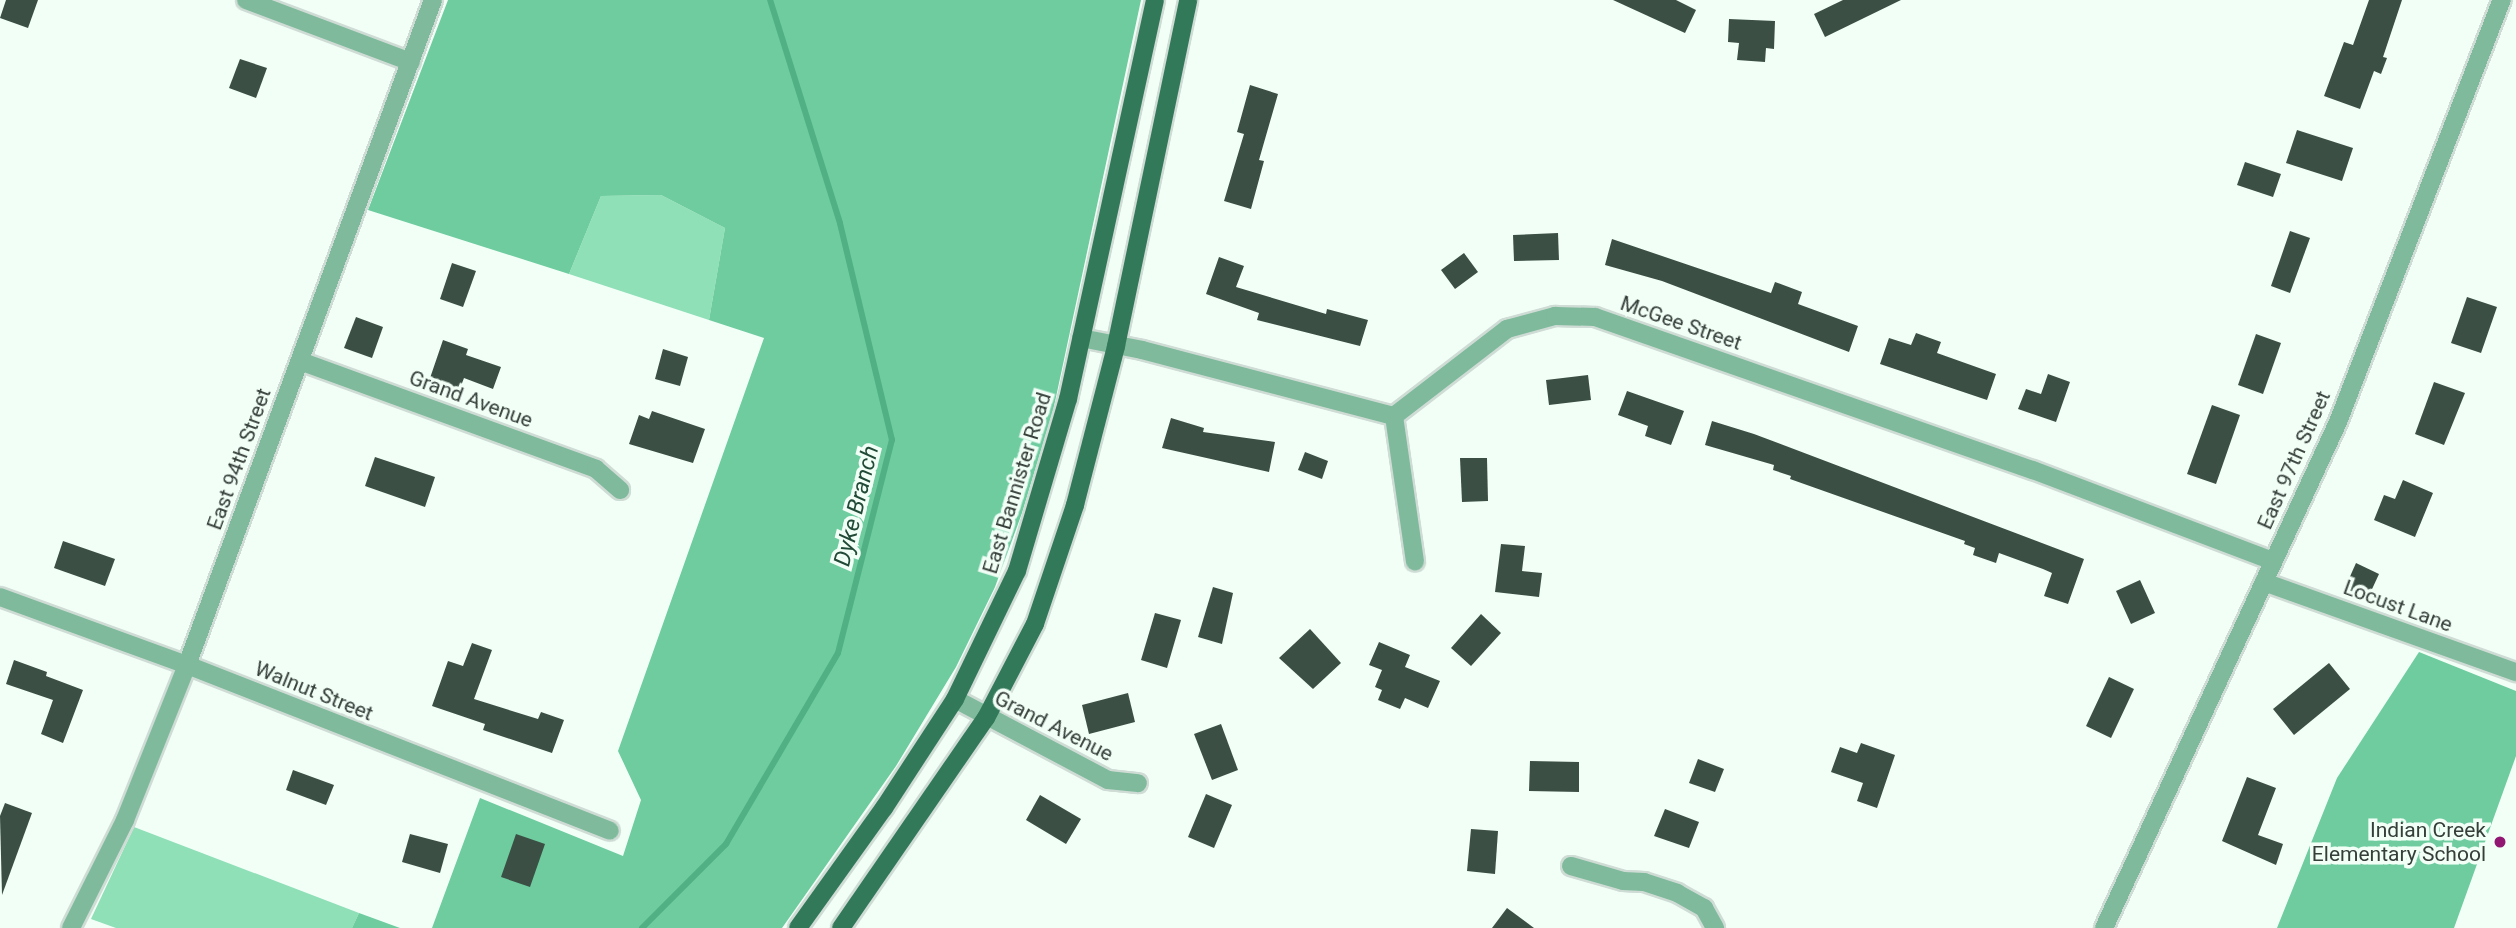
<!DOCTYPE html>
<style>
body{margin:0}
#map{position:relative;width:2516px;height:928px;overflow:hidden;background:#f1fff7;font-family:Roboto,sans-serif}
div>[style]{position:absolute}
.green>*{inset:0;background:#8fdfb7}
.forest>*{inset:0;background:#6ecc9f}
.stream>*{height:6px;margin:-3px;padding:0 3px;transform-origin:3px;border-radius:3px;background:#51b084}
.building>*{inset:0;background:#3c4f45}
.roads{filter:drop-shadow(2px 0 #cfdcd5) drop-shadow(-2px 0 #cfdcd5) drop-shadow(0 2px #cfdcd5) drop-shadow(0 -2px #cfdcd5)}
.street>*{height:18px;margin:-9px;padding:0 9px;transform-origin:9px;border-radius:9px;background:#7eba9b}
.primary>*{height:18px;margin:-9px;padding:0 9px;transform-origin:9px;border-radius:9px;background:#327959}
.dots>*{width:19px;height:19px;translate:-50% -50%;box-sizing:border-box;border:4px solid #f1fff7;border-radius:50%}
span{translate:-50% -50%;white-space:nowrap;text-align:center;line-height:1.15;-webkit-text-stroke:7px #f1fff7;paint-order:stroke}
.street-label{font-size:21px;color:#353e39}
.poi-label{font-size:21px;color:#353e39}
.right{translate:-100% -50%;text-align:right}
.water-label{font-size:23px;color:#224b37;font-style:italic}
</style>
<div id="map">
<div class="green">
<i style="clip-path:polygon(661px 195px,725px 228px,709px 320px,569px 274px,601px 196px)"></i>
<i style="clip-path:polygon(134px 827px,359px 913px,352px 928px,116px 928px,91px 919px)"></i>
</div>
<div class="forest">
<i style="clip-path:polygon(448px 0,1141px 0,1053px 411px,1022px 513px,995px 587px,956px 667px,896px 766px,782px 928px,432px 928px,480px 798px,623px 856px,641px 800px,618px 751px,764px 338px,709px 320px,725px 228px,661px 195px,601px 196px,569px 274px,368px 210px)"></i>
<i style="clip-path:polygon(2419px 652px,2516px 691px,2516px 756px,2454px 928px,2277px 928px,2337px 778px)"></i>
<i style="clip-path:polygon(359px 913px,400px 928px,352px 928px)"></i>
</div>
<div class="stream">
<i style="left:642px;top:928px;width:119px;rotate:-45deg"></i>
<i style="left:726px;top:844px;width:221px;rotate:-59.6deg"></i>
<i style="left:838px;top:653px;width:220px;rotate:-75.8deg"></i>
<i style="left:892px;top:440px;width:223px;rotate:-103.5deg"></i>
<i style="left:840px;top:223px;width:234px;rotate:-107.4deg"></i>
</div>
<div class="building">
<i style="clip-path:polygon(6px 0,38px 0,28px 28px,0 18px)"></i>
<i style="clip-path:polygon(1613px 0,1676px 0,1696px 10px,1685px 33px)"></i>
<i style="clip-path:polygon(1843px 0,1901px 0,1825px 37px,1814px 14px)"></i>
<i style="clip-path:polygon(2369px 0,2402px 0,2383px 57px,2387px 58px,2381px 74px,2374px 71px,2360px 109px,2324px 96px,2344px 42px,2353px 45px)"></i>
<i style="clip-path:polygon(1729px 19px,1775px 21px,1774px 49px,1766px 48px,1765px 62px,1737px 60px,1739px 43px,1728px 42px)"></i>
<i style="clip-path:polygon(240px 59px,267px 68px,256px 98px,229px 88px)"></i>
<i style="clip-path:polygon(1250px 85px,1278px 94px,1259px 160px,1264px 161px,1251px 209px,1224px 201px,1244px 134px,1237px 132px)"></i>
<i style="clip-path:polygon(2297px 130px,2353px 148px,2342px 181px,2286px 163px)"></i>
<i style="clip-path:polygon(2245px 162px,2281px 174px,2273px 197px,2237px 185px)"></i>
<i style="clip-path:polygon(2290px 231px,2310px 238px,2290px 293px,2271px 286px)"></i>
<i style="clip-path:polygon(1558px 233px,1559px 260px,1514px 261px,1513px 235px)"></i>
<i style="clip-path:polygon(1612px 239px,1771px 293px,1775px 282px,1802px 292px,1798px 304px,1858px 326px,1849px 352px,1662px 281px,1605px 265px)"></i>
<i style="clip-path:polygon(1464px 253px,1478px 272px,1455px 289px,1441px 270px)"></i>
<i style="clip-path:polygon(1219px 257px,1244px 266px,1236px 287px,1326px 314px,1327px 309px,1368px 320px,1360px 346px,1257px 320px,1259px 313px,1206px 294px)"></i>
<i style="clip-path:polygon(452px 263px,476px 271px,463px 307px,440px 299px)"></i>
<i style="clip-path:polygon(2467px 297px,2497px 307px,2481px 353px,2451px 343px)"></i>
<i style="clip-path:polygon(356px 317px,383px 327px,372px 358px,344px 348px)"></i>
<i style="clip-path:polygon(1916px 333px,1941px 342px,1937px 353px,1996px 374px,1987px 400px,1880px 364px,1889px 338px,1911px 345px)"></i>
<i style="clip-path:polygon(2256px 334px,2281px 343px,2263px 394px,2238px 385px)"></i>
<i style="clip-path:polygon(443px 340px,468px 349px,466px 355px,501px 367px,493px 389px,464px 378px,459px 391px,429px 381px)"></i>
<i style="clip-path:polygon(663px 349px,688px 357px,680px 386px,655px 379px)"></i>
<i style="clip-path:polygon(2048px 374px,2070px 382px,2056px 422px,2018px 409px,2026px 389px,2041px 394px)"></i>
<i style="clip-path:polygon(1588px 375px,1591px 400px,1549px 405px,1546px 380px)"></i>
<i style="clip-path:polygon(2434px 382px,2465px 393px,2444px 445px,2415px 434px)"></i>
<i style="clip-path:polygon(1627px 391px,1684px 411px,1671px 445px,1645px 436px,1648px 426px,1618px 415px)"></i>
<i style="clip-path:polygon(2212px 405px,2240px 415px,2216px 484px,2187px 474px)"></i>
<i style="clip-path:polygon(652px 411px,705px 429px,693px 463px,629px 444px,639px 415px,649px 419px)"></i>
<i style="clip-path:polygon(1171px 418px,1204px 428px,1203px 432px,1275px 442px,1269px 472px,1162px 448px)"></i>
<i style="clip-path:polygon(1712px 421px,1754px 434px,2084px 559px,2068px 604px,2044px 596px,2052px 573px,2043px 569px,1999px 553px,1996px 563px,1973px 555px,1975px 548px,1964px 544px,1965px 541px,1790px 479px,1791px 476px,1773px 470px,1774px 465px,1705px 445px)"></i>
<i style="clip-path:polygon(1305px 452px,1328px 461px,1322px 479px,1298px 470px)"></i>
<i style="clip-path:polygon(375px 457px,435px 477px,425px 507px,365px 486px)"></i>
<i style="clip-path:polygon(1460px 458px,1487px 458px,1488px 501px,1462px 502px)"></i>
<i style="clip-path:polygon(2403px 480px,2433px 493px,2415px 537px,2374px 520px,2384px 495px,2395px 499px)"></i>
<i style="clip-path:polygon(63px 541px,115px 559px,105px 586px,54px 568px)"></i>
<i style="clip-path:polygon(1501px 544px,1525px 546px,1522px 571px,1542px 573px,1539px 597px,1495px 592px)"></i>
<i style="clip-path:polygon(2356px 563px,2379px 574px,2367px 600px,2344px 590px)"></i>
<i style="clip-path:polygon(2140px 580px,2155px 613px,2131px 624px,2116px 591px)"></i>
<i style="clip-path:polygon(1213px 587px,1233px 593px,1222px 644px,1198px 637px)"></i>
<i style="clip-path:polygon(1155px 613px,1181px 620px,1167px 668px,1141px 660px)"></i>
<i style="clip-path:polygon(1481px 614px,1501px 633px,1471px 666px,1451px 648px)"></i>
<i style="clip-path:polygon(1310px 629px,1341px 663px,1313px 689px,1279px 658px)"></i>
<i style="clip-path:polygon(1379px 642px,1410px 655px,1405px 667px,1440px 681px,1428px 708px,1405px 698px,1400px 709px,1378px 700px,1382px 690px,1375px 687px,1382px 670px,1369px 665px)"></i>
<i style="clip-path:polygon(472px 643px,492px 650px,474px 699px,538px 719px,541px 712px,564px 720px,552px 753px,483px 730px,485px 724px,432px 706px,448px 661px,463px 666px)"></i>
<i style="clip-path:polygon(14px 660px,47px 672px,46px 676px,83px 690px,63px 743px,41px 734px,53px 700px,6px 684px)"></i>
<i style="clip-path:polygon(2329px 663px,2350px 689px,2294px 735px,2273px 709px)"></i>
<i style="clip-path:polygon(2109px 677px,2134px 689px,2111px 738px,2086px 726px)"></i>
<i style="clip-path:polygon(1128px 693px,1135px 722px,1089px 734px,1082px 705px)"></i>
<i style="clip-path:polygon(1221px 724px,1238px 770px,1212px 780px,1194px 734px)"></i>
<i style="clip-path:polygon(1861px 743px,1895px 755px,1877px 808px,1857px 801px,1863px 783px,1831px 772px,1840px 747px,1857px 753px)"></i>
<i style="clip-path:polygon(1698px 759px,1724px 769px,1715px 792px,1689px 783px)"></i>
<i style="clip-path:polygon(1530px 761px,1579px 762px,1579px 792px,1529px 791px)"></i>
<i style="clip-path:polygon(293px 770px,334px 785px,326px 805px,286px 790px)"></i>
<i style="clip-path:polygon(2247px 777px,2276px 788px,2258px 835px,2283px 844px,2276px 865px,2222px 841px)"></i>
<i style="clip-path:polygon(1206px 794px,1232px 805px,1214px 848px,1188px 837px)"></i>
<i style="clip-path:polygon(1040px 795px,1081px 819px,1066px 844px,1026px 820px)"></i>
<i style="clip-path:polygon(5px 803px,32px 813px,2px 895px,0 816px)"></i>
<i style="clip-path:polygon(1665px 809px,1699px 822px,1689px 848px,1654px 836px)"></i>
<i style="clip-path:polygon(1471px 829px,1498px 831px,1495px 874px,1467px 871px)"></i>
<i style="clip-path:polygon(410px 834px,448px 844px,440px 873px,402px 862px)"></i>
<i style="clip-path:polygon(516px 834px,545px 844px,530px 887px,501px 877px)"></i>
<i style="clip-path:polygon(1507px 908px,1534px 928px,1492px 928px)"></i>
</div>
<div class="roads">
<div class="street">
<i style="left:246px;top:0;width:176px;rotate:20.6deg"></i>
<i style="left:1081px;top:338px;width:62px;rotate:11.1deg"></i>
<i style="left:1142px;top:350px;width:260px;rotate:14.7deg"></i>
<i style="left:1394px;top:416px;width:143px;rotate:-37.6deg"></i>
<i style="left:1507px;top:329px;width:50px;rotate:-15.2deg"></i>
<i style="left:1555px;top:316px;width:40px;rotate:1.4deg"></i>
<i style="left:1595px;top:317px;width:464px;rotate:19.3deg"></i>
<i style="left:2033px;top:470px;width:257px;rotate:20.8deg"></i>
<i style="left:300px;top:361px;width:315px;rotate:20deg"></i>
<i style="left:596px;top:469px;width:32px;rotate:41deg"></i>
<i style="left:1394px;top:416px;width:147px;rotate:81.8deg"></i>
<i style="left:2264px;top:582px;width:268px;rotate:19.7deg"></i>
<i style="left:0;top:597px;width:199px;rotate:20deg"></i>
<i style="left:187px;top:665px;width:454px;rotate:21.4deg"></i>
<i style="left:955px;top:699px;width:173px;rotate:27.9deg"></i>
<i style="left:1108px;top:780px;width:30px;rotate:6deg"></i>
<i style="left:1571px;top:866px;width:54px;rotate:16.1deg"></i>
<i style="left:1623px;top:881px;width:21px;rotate:3deg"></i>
<i style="left:1644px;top:882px;width:35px;rotate:18deg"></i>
<i style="left:1677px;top:893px;width:31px;rotate:29deg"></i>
<i style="left:1704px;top:908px;width:23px;rotate:61deg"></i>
<i style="left:71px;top:928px;width:121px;rotate:-63.4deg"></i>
<i style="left:125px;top:820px;width:167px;rotate:-68.2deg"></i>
<i style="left:187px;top:665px;width:709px;rotate:-69.7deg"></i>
<i style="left:2104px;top:928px;width:557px;rotate:-65.18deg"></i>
<i style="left:2338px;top:422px;width:453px;rotate:-68.8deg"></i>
</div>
<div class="primary">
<i style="left:798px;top:928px;width:148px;rotate:-54.4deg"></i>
<i style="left:884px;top:808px;width:130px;rotate:-56.9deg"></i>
<i style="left:955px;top:699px;width:142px;rotate:-64.2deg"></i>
<i style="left:1017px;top:571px;width:179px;rotate:-73.5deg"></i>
<i style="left:1068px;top:399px;width:408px;rotate:-77.7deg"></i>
<i style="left:841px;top:928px;width:255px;rotate:-55.4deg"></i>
<i style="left:986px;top:718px;width:106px;rotate:-62.5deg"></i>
<i style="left:1035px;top:624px;width:126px;rotate:-71.4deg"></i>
<i style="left:1075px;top:505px;width:164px;rotate:-75.5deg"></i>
<i style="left:1116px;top:346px;width:353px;rotate:-78.2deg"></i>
</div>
</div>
<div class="dots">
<i style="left:2500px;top:842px;background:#921773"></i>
</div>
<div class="street-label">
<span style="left:1681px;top:323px;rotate:19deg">McGee Street</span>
<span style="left:471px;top:399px;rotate:20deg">Grand Avenue</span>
<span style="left:239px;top:459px;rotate:-70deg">East 94th Street</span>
<span style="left:2294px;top:460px;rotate:-66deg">East 97th Street</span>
<span style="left:1017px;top:483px;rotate:-73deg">East Bannister Road</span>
<span style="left:2398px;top:606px;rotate:20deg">Locust Lane</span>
<span style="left:314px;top:691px;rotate:22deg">Walnut Street</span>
<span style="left:1054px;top:726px;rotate:27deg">Grand Avenue</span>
</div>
<div class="poi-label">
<span class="right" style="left:2486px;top:842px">Indian Creek<br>Elementary School</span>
</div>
<div class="water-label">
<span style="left:857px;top:506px;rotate:-76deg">Dyke Branch</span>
</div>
</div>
